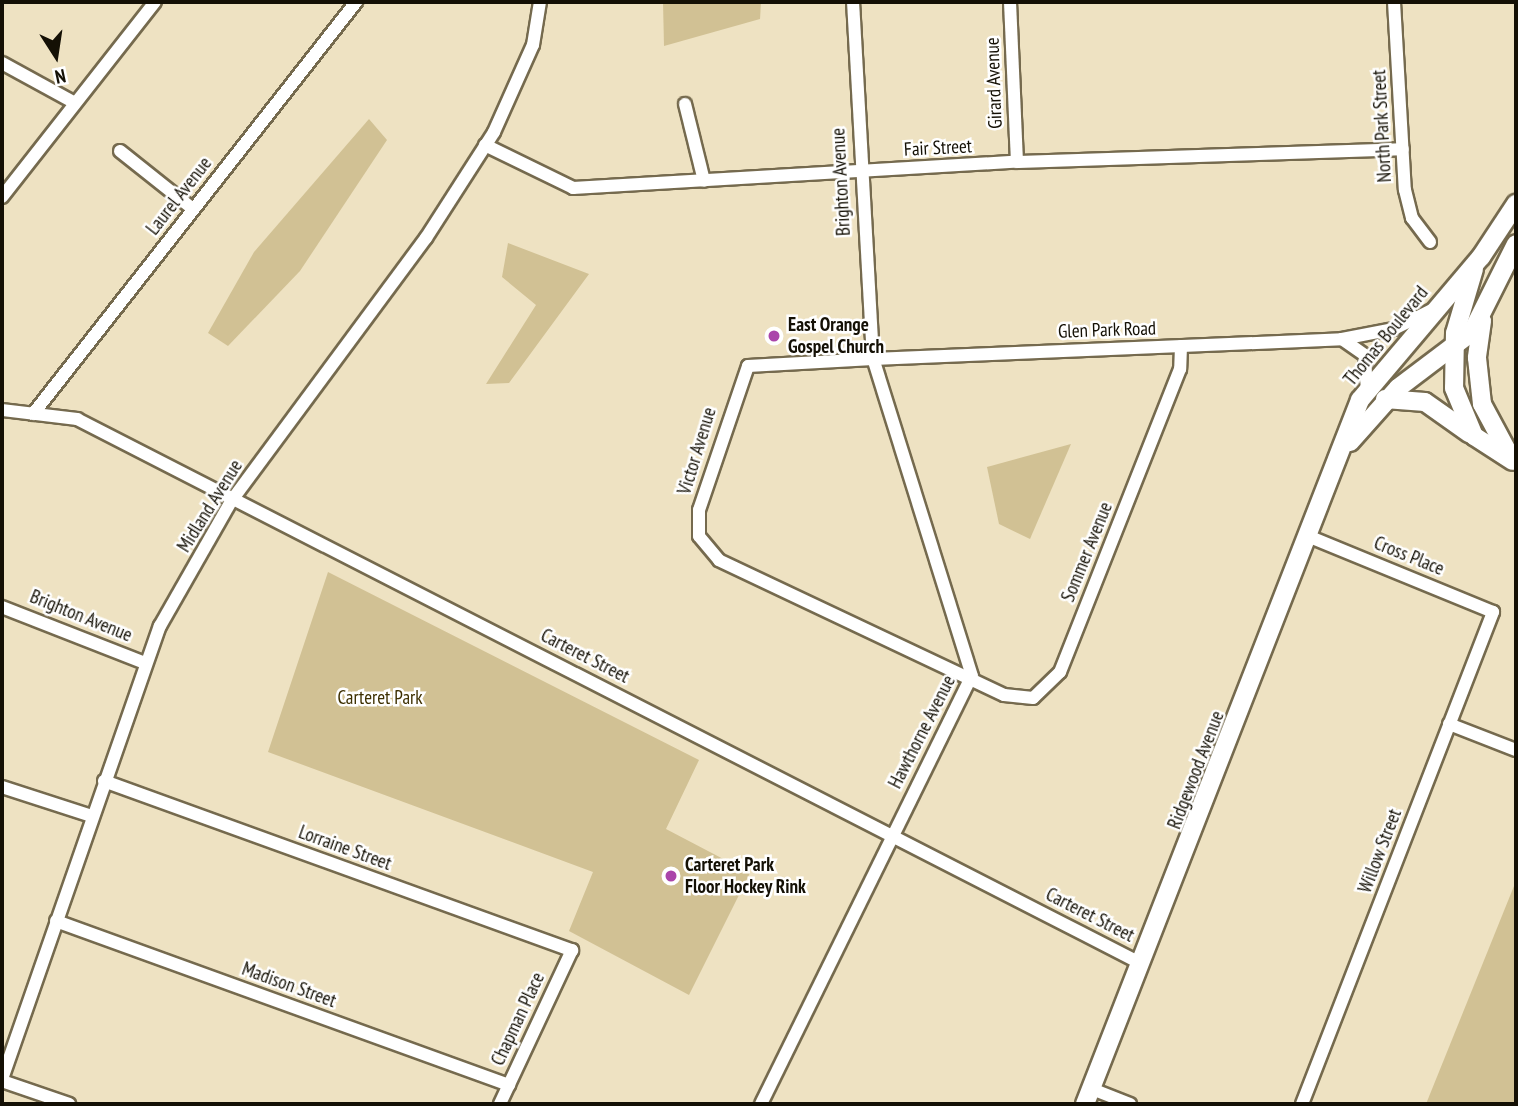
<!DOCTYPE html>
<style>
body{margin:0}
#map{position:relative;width:1518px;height:1106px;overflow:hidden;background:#eee2c2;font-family:"PT Sans Narrow",sans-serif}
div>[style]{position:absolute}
.green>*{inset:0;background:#d1c194}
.roads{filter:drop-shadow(2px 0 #756a4e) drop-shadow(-2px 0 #756a4e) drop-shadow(0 2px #756a4e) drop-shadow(0 -2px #756a4e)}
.street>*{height:12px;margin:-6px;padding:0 6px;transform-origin:6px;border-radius:6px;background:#fff}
.secondary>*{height:18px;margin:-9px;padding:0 9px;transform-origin:9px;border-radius:9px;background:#fff}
.dots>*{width:19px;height:19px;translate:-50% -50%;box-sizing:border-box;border:4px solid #fff;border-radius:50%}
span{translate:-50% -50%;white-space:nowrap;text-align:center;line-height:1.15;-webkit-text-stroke:5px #fff;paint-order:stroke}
.street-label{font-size:19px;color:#141005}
.poi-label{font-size:19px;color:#141005;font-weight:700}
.left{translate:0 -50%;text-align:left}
.park-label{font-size:19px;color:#3d2f00}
.frame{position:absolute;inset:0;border:4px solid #141005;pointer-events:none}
.north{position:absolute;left:21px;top:21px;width:70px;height:70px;-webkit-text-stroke:5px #fff;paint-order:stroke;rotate:168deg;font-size:19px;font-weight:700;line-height:28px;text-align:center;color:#141005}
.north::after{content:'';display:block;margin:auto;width:24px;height:32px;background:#141005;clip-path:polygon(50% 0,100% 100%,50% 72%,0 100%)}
</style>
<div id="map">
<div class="green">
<i style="clip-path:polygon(663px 2px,761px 2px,760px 19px,664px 46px)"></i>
<i style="clip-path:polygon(369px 119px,387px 140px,300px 271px,228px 346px,208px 333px,254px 252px)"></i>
<i style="clip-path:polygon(508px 243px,589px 274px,509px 383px,486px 384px,536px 305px,502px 277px)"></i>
<i style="clip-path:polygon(1071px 444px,1030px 539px,999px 524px,987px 467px)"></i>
<i style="clip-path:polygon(328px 572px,699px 760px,666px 829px,750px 873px,689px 995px,569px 931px,593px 872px,268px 752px)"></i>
<i style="clip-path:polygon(1514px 886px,1516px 1104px,1426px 1104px)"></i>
</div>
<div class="roads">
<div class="street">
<i style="left:1010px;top:2px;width:160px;rotate:87.5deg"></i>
<i style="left:1394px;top:2px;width:188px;rotate:86.7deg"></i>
<i style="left:1405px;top:190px;width:29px;rotate:76deg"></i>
<i style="left:1412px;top:218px;width:30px;rotate:53deg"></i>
<i style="left:2px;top:63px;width:83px;rotate:28.7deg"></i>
<i style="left:685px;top:104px;width:79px;rotate:76.1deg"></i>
<i style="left:485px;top:145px;width:98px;rotate:26deg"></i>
<i style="left:573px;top:188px;width:445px;rotate:-3.4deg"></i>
<i style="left:1017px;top:162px;width:386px;rotate:-1.9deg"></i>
<i style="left:120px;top:151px;width:93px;rotate:38.5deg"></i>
<i style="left:2px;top:197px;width:248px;rotate:-51.9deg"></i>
<i style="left:1342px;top:339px;width:28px;rotate:35deg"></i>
<i style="left:1365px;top:355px;width:35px;rotate:87deg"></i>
<i style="left:1181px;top:346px;width:23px;rotate:92deg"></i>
<i style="left:1180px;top:369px;width:326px;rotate:111.6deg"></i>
<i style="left:1060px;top:672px;width:37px;rotate:136deg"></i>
<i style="left:1033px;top:698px;width:29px;rotate:-174deg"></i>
<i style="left:1004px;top:695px;width:315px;rotate:-154.7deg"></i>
<i style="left:719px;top:560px;width:31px;rotate:-130deg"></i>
<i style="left:699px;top:536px;width:26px;rotate:-90deg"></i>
<i style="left:699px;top:510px;width:152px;rotate:-71.2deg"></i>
<i style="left:748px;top:366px;width:125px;rotate:-3.2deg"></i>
<i style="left:873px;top:359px;width:469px;rotate:-2.4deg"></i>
<i style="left:1342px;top:339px;width:53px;rotate:-10.9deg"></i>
<i style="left:1394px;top:329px;width:42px;rotate:-26.6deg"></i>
<i style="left:2px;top:410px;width:76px;rotate:6.8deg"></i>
<i style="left:77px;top:419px;width:1196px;rotate:27.1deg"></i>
<i style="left:33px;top:414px;width:524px;rotate:-51.9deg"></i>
<i style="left:2px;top:607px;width:154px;rotate:21.4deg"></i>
<i style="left:1449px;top:724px;width:72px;rotate:21.2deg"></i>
<i style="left:104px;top:781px;width:498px;rotate:19.9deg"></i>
<i style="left:572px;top:950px;width:170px;rotate:115.1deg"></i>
<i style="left:2px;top:787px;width:95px;rotate:17.9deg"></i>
<i style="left:56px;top:921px;width:482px;rotate:19.9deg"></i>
<i style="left:2px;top:1079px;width:480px;rotate:-70.8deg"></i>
<i style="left:160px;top:626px;width:145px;rotate:-60.3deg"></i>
<i style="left:232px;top:500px;width:326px;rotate:-53.5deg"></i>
<i style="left:426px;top:238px;width:126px;rotate:-57.3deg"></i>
<i style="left:494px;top:132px;width:95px;rotate:-65.9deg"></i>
<i style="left:533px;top:45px;width:44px;rotate:-80.8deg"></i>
<i style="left:2px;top:1081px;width:71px;rotate:18.9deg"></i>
<i style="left:1092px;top:1089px;width:41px;rotate:21.5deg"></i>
<i style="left:761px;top:1104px;width:477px;rotate:-63.8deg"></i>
<i style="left:972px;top:676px;width:332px;rotate:-107.3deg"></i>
<i style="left:873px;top:359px;width:358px;rotate:-93.2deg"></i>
<i style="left:1302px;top:1104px;width:528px;rotate:-68.78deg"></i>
<i style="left:1493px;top:612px;width:198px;rotate:-157.7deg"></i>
</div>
<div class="secondary">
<i style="left:1474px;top:269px;width:67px;rotate:106.5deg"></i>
<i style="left:1455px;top:333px;width:55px;rotate:91deg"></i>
<i style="left:1454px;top:388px;width:52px;rotate:67.4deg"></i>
<i style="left:1474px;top:436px;width:46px;rotate:32.7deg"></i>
<i style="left:1482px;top:321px;width:37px;rotate:98deg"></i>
<i style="left:1477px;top:358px;width:46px;rotate:83.8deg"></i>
<i style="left:1482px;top:404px;width:59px;rotate:61.7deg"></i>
<i style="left:1385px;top:399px;width:40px;rotate:4.3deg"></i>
<i style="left:1425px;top:402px;width:54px;rotate:35.2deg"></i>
<i style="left:1350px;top:442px;width:72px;rotate:-48.4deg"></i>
<i style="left:1398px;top:388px;width:93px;rotate:-37.1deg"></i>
<i style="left:1472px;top:332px;width:98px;rotate:-63.4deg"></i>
<i style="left:1085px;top:1104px;width:756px;rotate:-68.66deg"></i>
<i style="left:1360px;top:400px;width:187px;rotate:-49.8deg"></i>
<i style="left:1481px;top:257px;width:64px;rotate:-56.6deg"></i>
</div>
</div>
<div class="dots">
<i style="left:774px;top:336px;background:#aa45aa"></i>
<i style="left:671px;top:876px;background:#aa45aa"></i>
</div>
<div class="street-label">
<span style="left:994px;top:83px;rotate:-92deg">Girard Avenue</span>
<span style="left:1382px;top:126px;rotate:-93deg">North Park Street</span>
<span style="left:938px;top:148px;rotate:-3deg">Fair Street</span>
<span style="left:841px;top:182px;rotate:-93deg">Brighton Avenue</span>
<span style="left:179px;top:196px;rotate:-52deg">Laurel Avenue</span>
<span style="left:1107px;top:330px;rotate:-2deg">Glen Park Road</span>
<span style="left:1386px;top:336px;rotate:-51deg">Thomas Boulevard</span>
<span style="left:697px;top:451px;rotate:-73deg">Victor Avenue</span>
<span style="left:210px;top:506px;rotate:-58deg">Midland Avenue</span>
<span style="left:1087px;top:552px;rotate:-68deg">Sommer Avenue</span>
<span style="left:1409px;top:556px;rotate:22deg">Cross Place</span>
<span style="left:81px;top:616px;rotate:22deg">Brighton Avenue</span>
<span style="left:585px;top:656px;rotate:27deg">Carteret Street</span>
<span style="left:922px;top:732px;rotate:-63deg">Hawthorne Avenue</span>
<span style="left:1196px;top:770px;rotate:-69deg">Ridgewood Avenue</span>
<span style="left:345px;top:848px;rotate:20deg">Lorraine Street</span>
<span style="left:1380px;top:851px;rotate:-69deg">Willow Street</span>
<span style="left:1090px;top:915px;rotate:27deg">Carteret Street</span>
<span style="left:289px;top:985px;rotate:20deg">Madison Street</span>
<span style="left:518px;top:1019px;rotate:-65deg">Chapman Place</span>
</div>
<div class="poi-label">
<span class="left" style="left:788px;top:336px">East Orange<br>Gospel Church</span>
<span class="left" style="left:685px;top:876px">Carteret Park<br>Floor Hockey Rink</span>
</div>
<div class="park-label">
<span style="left:380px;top:698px">Carteret Park</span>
</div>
<div class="frame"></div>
<div class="north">N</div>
</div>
